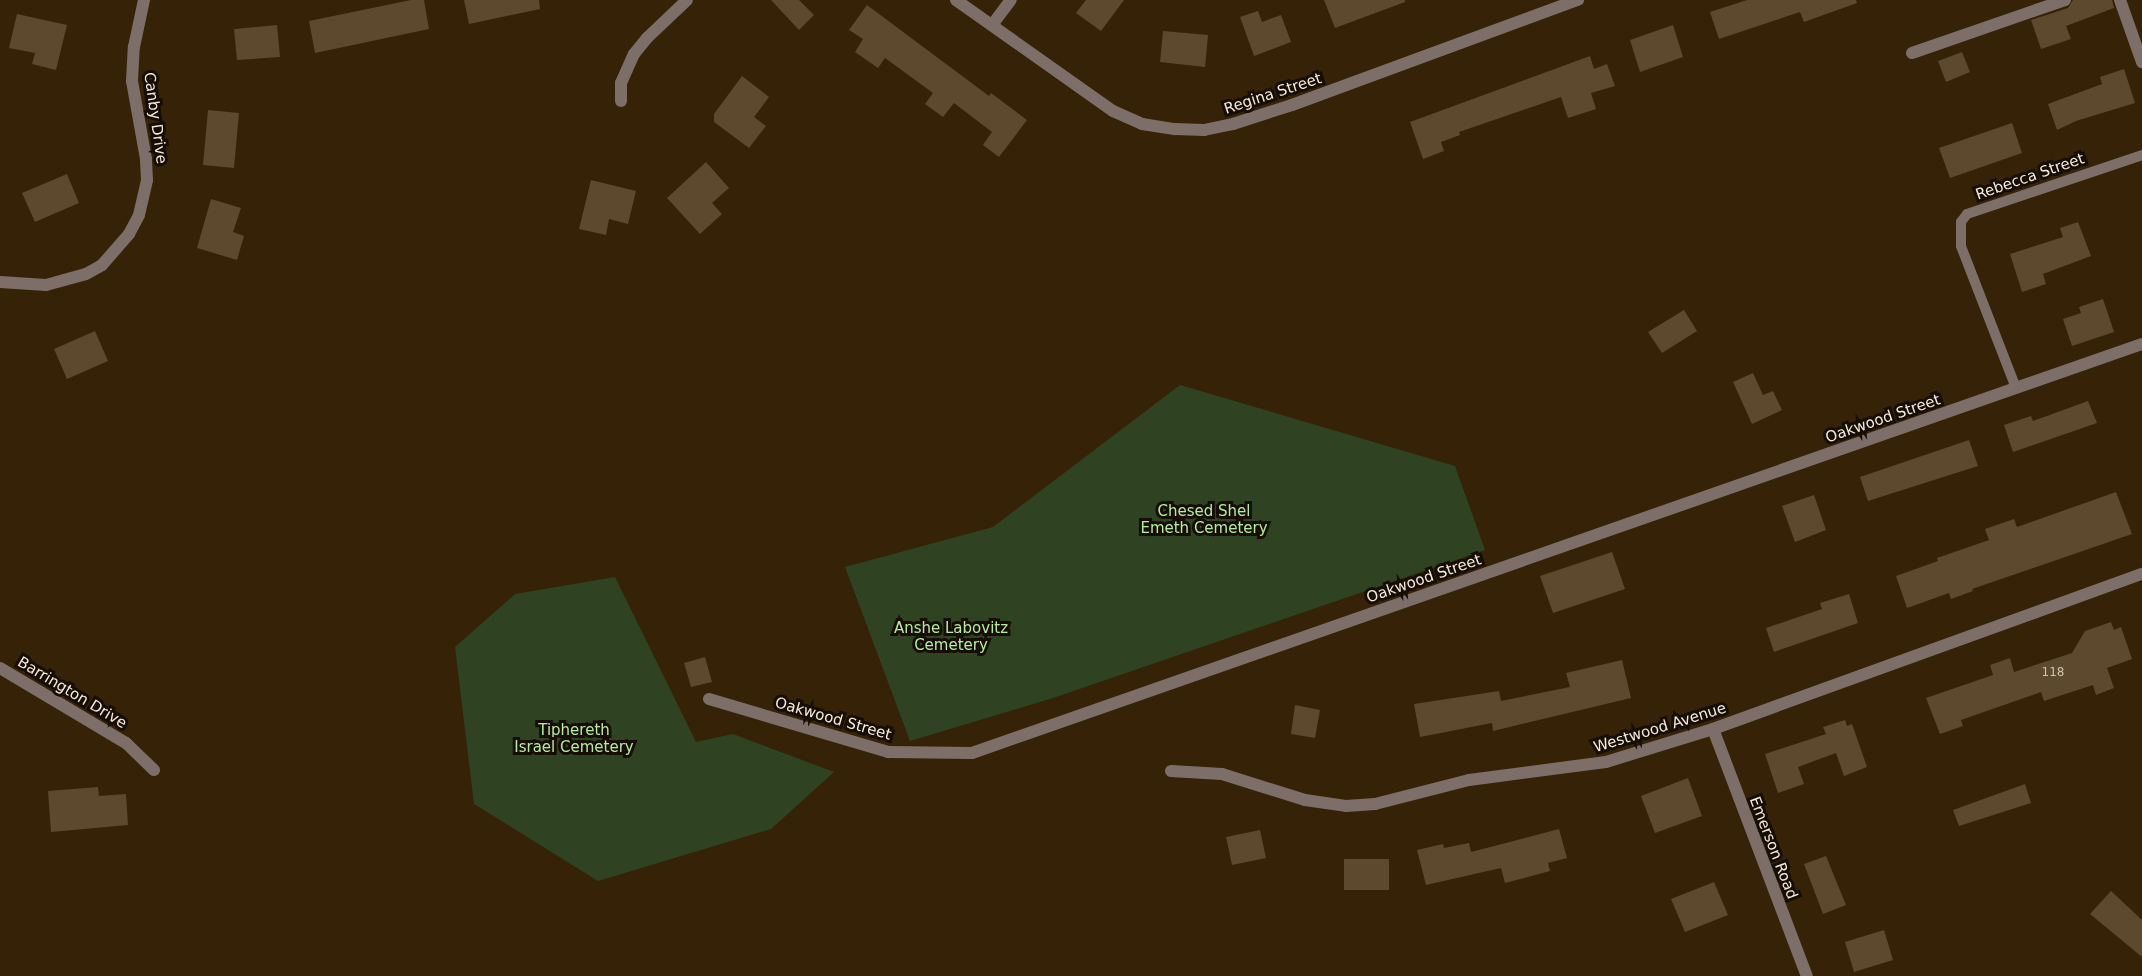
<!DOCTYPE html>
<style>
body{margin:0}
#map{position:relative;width:2142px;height:976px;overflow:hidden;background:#352207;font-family:"DejaVu Sans",sans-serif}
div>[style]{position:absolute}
.green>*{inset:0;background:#2f4323}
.building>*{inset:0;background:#5d492e}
.service>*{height:10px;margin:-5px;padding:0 5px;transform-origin:5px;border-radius:5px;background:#7e6e6a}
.minor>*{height:12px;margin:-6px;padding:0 6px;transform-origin:6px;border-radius:6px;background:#7e6e6a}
span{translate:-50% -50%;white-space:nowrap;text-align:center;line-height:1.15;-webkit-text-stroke:6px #160e04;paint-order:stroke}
.number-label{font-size:12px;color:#d0c1af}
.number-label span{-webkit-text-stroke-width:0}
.street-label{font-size:15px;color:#f6e9da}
.park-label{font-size:15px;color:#b7eb9c}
</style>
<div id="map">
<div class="green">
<i style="clip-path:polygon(1180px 385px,1455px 466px,1485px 550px,1053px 698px,910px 741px,845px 567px,993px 527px)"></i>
<i style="clip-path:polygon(615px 577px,696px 742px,733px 734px,834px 772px,771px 829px,598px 881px,474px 804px,455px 647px,515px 594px)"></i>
</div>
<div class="building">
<i style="clip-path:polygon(411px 0,424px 0,429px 29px,315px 53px,309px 21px)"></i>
<i style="clip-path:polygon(464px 0,539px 0,540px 9px,469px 24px)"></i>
<i style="clip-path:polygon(771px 0,799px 0,814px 15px,799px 30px)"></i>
<i style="clip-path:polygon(1086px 0,1124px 0,1101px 31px,1076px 13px)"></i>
<i style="clip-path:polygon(1324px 0,1405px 0,1405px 2px,1335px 28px)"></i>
<i style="clip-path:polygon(1747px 0,1856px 0,1857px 3px,1804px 22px,1800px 12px,1719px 39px,1710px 12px)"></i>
<i style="clip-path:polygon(2073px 0,2112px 0,2114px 8px,2066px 26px,2071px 39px,2041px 49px,2031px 20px,2068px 8px)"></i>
<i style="clip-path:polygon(867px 5px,989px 96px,991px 93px,1027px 120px,999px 157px,983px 145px,992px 132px,954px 103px,943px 117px,925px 104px,933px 93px,885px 58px,878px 68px,855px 52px,863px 39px,849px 30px)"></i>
<i style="clip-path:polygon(1258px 11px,1262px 22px,1281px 15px,1291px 42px,1254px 56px,1240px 17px)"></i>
<i style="clip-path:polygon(17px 14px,67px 25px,56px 70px,32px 64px,35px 53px,9px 48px)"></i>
<i style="clip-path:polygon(277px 25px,280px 57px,237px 60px,234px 29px)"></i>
<i style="clip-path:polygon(1673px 25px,1683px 57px,1640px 72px,1630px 40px)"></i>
<i style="clip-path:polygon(1163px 31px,1208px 35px,1205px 67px,1160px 62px)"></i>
<i style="clip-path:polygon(1962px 52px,1970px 72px,1946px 82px,1938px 61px)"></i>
<i style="clip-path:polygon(1590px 56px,1594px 69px,1607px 64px,1615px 86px,1591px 93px,1596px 109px,1568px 118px,1561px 97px,1459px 132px,1460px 135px,1441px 142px,1444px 151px,1423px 159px,1410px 122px)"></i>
<i style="clip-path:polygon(2124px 69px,2135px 103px,2076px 121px,2057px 130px,2048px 104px,2102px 84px,2100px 77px)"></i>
<i style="clip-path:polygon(742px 76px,769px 97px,754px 117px,766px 126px,749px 148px,714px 122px,714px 114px)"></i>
<i style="clip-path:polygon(208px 110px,239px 113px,234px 168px,203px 165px)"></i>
<i style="clip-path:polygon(2012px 123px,2022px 153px,1950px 178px,1939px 148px)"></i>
<i style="clip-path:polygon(706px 162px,729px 188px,712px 203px,722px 214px,700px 234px,667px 198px)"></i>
<i style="clip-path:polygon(67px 174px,79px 203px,35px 222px,22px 193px)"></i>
<i style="clip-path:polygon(591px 180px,636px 191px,628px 224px,609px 219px,606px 235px,579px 229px)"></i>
<i style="clip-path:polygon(211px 199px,241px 208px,233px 232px,244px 236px,237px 260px,197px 248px)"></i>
<i style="clip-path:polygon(2078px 222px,2091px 256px,2043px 274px,2046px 284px,2022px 292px,2010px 254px,2063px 237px,2060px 228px)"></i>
<i style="clip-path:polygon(2103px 299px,2114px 332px,2072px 346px,2063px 319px,2081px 313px,2079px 307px)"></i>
<i style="clip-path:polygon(1684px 310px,1697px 331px,1662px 353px,1648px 332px)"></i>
<i style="clip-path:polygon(95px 331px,108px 361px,67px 379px,54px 349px)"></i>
<i style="clip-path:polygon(1753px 373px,1763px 395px,1773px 391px,1782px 410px,1752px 424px,1733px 382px)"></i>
<i style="clip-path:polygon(2088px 401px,2097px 423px,2013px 452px,2004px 425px,2031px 416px,2033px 421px)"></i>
<i style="clip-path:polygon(1969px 440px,1978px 466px,1868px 501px,1860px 477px)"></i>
<i style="clip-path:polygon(2116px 492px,2132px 534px,1972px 589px,1973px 591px,1951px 599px,1949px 593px,1907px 608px,1896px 576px,1938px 561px,1937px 558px,1989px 540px,1985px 529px,2014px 519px,2017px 527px)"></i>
<i style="clip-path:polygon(1814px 495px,1826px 530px,1795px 542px,1782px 506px)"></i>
<i style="clip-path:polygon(1612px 552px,1625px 589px,1553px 613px,1540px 576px)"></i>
<i style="clip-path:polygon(1849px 594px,1858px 623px,1774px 652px,1766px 628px,1822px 609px,1820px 603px)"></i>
<i style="clip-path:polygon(2111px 622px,2114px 630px,2121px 627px,2132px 659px,2107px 668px,2114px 688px,2096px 695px,2093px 685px,2044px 701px,2041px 692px,1961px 720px,1963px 726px,1940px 734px,1926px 698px,1993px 675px,1990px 665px,2010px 658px,2014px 672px,2072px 653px,2085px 631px)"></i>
<i style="clip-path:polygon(705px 657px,712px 682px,691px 687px,684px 663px)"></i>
<i style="clip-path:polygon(1622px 660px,1631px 698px,1493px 731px,1492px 723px,1420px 737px,1414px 704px,1499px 691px,1501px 701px,1570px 687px,1566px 673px)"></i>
<i style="clip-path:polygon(1295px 705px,1320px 710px,1315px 738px,1291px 734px)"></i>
<i style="clip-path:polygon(1845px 720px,1847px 726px,1852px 724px,1867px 767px,1844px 776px,1836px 753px,1798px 767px,1804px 784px,1778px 793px,1765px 754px,1826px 734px,1823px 727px)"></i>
<i style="clip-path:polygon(1688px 778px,1702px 816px,1655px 833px,1641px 796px)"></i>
<i style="clip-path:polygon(2025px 784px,2031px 803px,1959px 826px,1953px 810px)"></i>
<i style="clip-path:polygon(98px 787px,99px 796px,126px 794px,128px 825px,51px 832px,48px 791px)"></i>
<i style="clip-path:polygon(1559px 829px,1567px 858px,1548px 863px,1550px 871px,1505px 883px,1501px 868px,1426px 885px,1417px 850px,1443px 844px,1444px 848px,1469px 843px,1471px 852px)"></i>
<i style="clip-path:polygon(1260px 830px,1266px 858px,1232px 865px,1226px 837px)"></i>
<i style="clip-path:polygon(1826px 856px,1846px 905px,1823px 914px,1804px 864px)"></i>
<i style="clip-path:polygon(1344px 859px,1389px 859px,1389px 890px,1344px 890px)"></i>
<i style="clip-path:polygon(1714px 882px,1728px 915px,1685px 932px,1671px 899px)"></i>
<i style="clip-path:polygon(2111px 891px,2142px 920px,2142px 957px,2090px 914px)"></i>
<i style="clip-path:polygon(1884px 930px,1893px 960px,1854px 972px,1845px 942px)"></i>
</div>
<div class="service">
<i style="left:2016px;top:388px;width:152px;rotate:-111.2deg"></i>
<i style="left:1961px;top:246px;width:24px;rotate:-90deg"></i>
<i style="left:1961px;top:222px;width:10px;rotate:-53deg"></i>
<i style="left:1967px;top:214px;width:185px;rotate:-18.6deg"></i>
</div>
<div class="minor">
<i style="left:956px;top:0;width:192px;rotate:35.3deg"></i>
<i style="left:1113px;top:111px;width:32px;rotate:24deg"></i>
<i style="left:1142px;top:124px;width:33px;rotate:9deg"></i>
<i style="left:1175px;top:129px;width:29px;rotate:2deg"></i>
<i style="left:1204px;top:130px;width:30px;rotate:-12deg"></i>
<i style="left:1233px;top:124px;width:62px;rotate:-17.9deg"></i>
<i style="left:1292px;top:105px;width:305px;rotate:-20.2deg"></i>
<i style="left:2120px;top:0;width:66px;rotate:70.5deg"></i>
<i style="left:992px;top:25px;width:31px;rotate:-53deg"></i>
<i style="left:1912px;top:53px;width:162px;rotate:-19.1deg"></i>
<i style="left:621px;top:101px;width:18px;rotate:-90deg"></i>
<i style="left:621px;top:83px;width:32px;rotate:-66deg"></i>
<i style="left:634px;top:54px;width:21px;rotate:-51deg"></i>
<i style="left:647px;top:38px;width:55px;rotate:-43.5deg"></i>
<i style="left:0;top:282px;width:46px;rotate:3.7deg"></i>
<i style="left:46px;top:285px;width:41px;rotate:-15.4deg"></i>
<i style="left:86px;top:274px;width:18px;rotate:-29deg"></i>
<i style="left:102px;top:265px;width:41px;rotate:-48.9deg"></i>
<i style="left:129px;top:234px;width:21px;rotate:-62deg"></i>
<i style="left:139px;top:215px;width:36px;rotate:-77deg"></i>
<i style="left:147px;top:180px;width:21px;rotate:-93deg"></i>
<i style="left:146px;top:159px;width:79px;rotate:-100.2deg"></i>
<i style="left:132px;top:81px;width:34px;rotate:-87deg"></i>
<i style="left:134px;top:47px;width:48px;rotate:-78deg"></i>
<i style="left:0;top:668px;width:147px;rotate:30.8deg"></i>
<i style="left:126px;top:743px;width:39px;rotate:44deg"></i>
<i style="left:709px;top:699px;width:187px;rotate:16.5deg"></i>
<i style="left:888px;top:752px;width:84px;rotate:0.7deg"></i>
<i style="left:972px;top:753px;width:1239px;rotate:-19.27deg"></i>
<i style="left:1713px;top:729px;width:264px;rotate:69.2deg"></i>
<i style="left:1171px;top:771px;width:51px;rotate:3.4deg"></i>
<i style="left:1222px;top:774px;width:87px;rotate:17.4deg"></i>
<i style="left:1305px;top:800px;width:41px;rotate:8.3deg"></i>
<i style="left:1346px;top:806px;width:29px;rotate:-4deg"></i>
<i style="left:1375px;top:804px;width:97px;rotate:-14.3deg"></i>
<i style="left:1469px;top:780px;width:138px;rotate:-7.5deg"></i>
<i style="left:1606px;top:762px;width:112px;rotate:-17.1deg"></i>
<i style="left:1713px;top:729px;width:456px;rotate:-19.9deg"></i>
</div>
<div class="number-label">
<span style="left:2053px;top:673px">118</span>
</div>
<div class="street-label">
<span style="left:1273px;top:94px;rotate:-18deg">Regina Street</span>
<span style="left:155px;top:118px;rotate:82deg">Canby Drive</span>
<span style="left:2030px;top:177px;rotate:-19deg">Rebecca Street</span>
<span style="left:1883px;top:419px;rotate:-19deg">Oakwood Street</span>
<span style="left:1424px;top:579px;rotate:-19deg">Oakwood Street</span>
<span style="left:72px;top:693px;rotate:31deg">Barrington Drive</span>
<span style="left:833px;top:719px;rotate:16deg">Oakwood Street</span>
<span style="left:1660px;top:728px;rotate:-17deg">Westwood Avenue</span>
<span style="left:1773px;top:848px;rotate:69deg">Emerson Road</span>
</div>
<div class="park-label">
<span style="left:1204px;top:520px">Chesed Shel<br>Emeth Cemetery</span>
<span style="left:951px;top:637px">Anshe Labovitz<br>Cemetery</span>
<span style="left:574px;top:739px">Tiphereth<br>Israel Cemetery</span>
</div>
</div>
